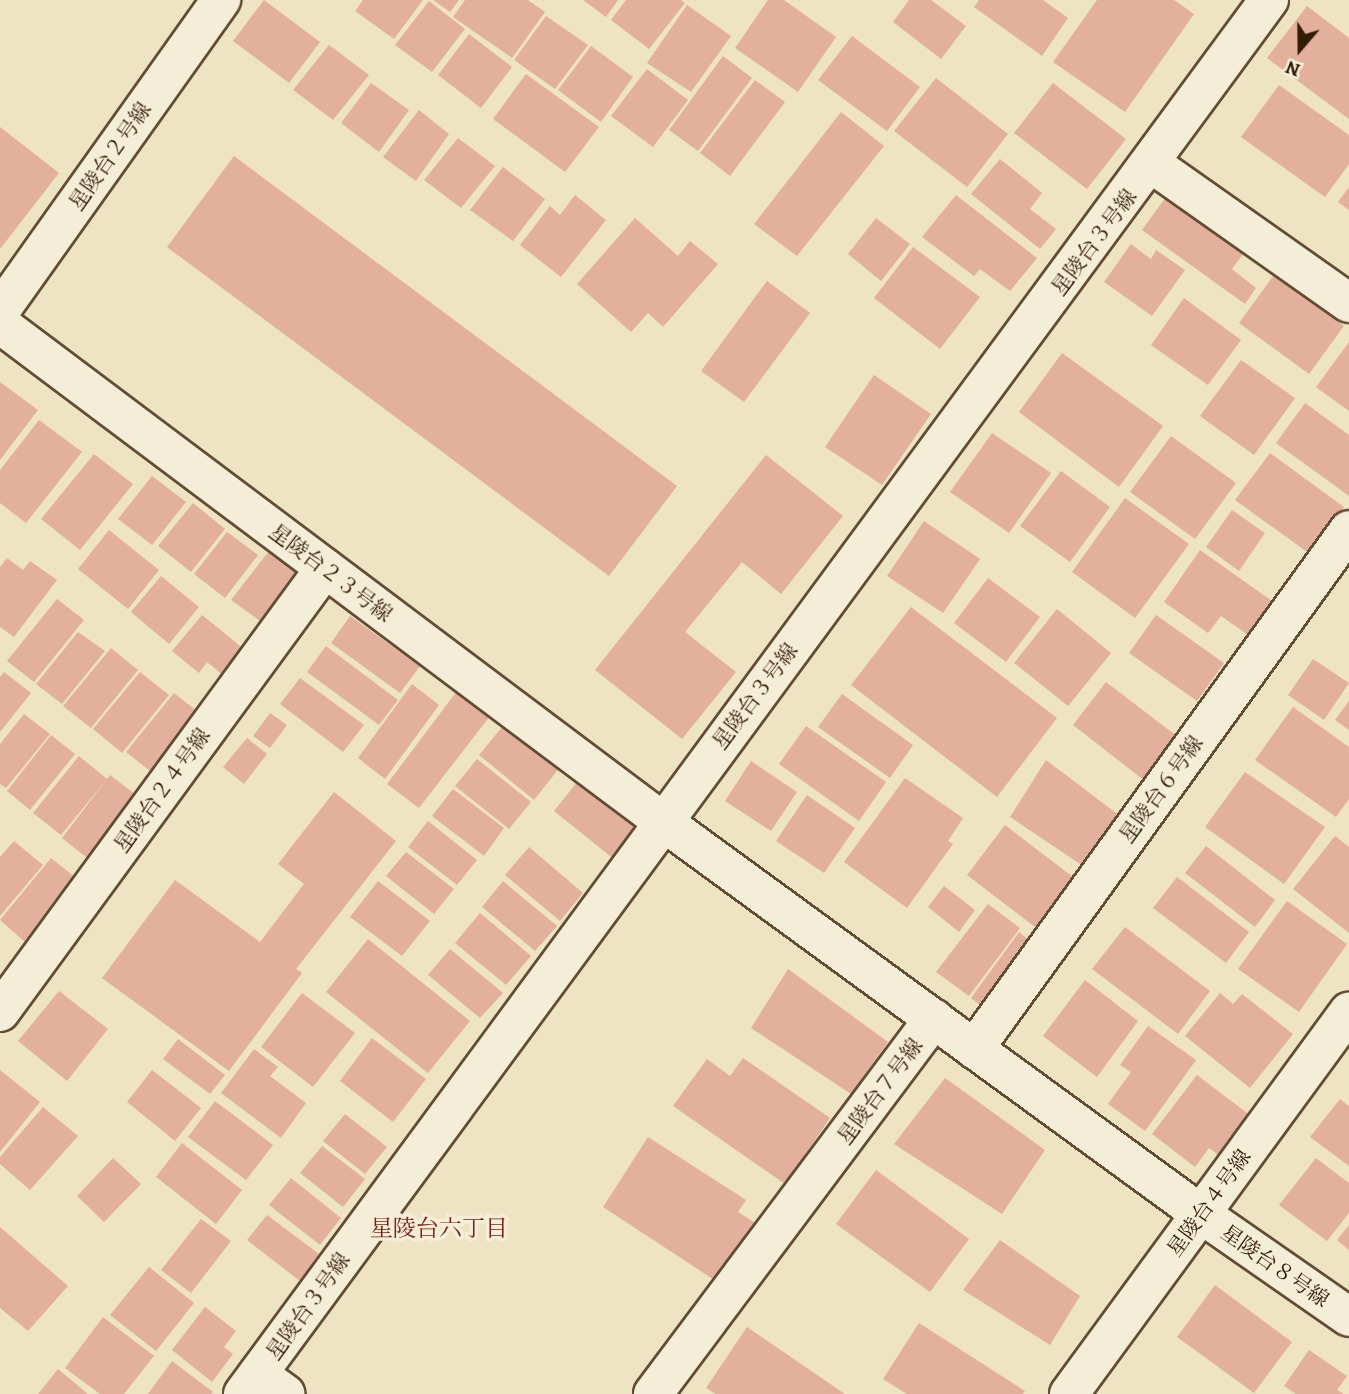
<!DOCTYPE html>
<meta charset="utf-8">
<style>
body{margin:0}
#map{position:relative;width:1349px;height:1394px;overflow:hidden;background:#eee3c2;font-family:Alegreya,"Noto Serif JP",serif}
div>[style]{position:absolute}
.building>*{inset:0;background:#e3b09d}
.roads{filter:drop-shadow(2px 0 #624c34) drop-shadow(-2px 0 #624c34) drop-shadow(0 2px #624c34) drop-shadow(0 -2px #624c34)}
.minor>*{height:38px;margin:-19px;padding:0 19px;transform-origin:19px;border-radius:19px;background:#f4edd7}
span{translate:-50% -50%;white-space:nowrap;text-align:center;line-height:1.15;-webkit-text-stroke:7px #f4edd7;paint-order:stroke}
.street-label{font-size:21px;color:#331a04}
.neighbourhood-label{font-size:23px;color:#7a1f14}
.north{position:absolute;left:1265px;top:14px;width:70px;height:70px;-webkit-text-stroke:5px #f4edd7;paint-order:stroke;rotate:200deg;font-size:19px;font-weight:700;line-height:28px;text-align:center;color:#331a04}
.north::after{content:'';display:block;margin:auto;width:24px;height:32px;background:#331a04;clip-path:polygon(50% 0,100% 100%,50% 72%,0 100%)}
</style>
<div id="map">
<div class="building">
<i style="clip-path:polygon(264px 0,320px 42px,289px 83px,233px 41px)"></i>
<i style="clip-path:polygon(363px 0,423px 0,394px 39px,355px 11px)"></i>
<i style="clip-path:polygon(433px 0,459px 0,450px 12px)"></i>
<i style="clip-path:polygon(465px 0,528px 0,545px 12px,512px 58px,453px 17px)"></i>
<i style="clip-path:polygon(583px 0,618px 0,606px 17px)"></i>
<i style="clip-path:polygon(626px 0,681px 0,685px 3px,649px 49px,611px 20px)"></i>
<i style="clip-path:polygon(768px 0,784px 0,836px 37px,798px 92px,735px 48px)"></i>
<i style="clip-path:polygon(909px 0,931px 0,966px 26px,941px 59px,893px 22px)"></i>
<i style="clip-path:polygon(979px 0,1043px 0,1068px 18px,1042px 56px,974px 7px)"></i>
<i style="clip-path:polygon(1097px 0,1174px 0,1194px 14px,1125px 112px,1053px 62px)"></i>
<i style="clip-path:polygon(429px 1px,465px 29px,432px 72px,395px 45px)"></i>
<i style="clip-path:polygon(687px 5px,731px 36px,691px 92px,647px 63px)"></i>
<i style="clip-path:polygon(1307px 6px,1349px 38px,1349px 119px,1267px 58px)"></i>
<i style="clip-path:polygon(546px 16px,588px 45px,555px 89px,514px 60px)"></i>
<i style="clip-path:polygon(469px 34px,512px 67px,481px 108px,438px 75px)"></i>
<i style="clip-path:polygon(852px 36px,920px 87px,887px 131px,818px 80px)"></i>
<i style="clip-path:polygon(329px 45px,369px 75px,333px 120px,293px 90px)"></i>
<i style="clip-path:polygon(591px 46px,633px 77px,601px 122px,558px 90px)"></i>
<i style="clip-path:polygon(723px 56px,752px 78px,698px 151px,669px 130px)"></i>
<i style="clip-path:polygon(647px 69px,688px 100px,653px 147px,611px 116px)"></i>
<i style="clip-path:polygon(526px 74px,599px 127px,565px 172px,493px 119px)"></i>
<i style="clip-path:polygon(936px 78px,1008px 134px,967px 187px,894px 131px)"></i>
<i style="clip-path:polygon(755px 80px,785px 102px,730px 176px,700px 153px)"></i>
<i style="clip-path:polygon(371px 83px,409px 110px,379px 152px,341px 123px)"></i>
<i style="clip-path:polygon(1053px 83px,1126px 139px,1087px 189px,1014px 133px)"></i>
<i style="clip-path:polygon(1279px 85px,1349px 135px,1349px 164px,1325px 197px,1241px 137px)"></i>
<i style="clip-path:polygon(419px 110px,449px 134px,416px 181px,383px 157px)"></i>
<i style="clip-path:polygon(841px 112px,884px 146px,797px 256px,754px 224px)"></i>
<i style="clip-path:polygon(0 127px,59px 173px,0 249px)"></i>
<i style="clip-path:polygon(458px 138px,495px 166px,461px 208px,424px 180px)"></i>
<i style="clip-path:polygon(234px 156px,677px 486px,609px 576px,167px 247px)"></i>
<i style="clip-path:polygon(1000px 159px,1042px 193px,1030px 209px,1056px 229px,1040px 249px,971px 194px)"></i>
<i style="clip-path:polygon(503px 167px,545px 199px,513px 241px,470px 210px)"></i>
<i style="clip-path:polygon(1349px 187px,1349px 210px,1338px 202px)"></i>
<i style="clip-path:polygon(1168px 194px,1246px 250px,1232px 269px,1256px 288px,1245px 304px,1142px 230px)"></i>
<i style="clip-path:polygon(575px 195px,606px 220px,561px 277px,520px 245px,550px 206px,560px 215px)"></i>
<i style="clip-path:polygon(956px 195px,1037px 258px,1010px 291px,980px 269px,974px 276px,922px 237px)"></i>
<i style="clip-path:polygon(635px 218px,678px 256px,690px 241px,718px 264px,663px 327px,648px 313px,631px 332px,577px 284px)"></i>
<i style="clip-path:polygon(876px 218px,910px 244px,881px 281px,848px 254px)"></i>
<i style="clip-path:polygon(1131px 244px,1151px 259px,1156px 250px,1185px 270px,1152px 316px,1104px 282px)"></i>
<i style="clip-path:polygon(913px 247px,980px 297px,940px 349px,874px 298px)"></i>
<i style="clip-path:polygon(1274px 275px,1344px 326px,1309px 374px,1239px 323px)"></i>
<i style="clip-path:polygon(767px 281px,810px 313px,744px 402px,701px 371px)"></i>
<i style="clip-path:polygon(1184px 298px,1241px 340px,1208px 385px,1151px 345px)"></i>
<i style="clip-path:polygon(1349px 342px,1349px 411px,1316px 387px)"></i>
<i style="clip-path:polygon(1062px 353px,1163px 426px,1119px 487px,1019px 412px)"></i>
<i style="clip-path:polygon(1241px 360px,1295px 398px,1254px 455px,1200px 416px)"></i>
<i style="clip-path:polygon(874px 375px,931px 414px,882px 485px,825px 447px)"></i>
<i style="clip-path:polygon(0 382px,38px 410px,0 460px)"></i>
<i style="clip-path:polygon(1305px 403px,1349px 435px,1349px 496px,1276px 443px)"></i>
<i style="clip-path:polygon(39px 420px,82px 452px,26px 523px,0 503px,0 470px)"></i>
<i style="clip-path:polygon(992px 433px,1051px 473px,1009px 533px,950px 492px)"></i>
<i style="clip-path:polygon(1171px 436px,1236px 483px,1195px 539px,1130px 492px)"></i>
<i style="clip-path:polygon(1270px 453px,1344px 507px,1310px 554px,1235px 500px)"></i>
<i style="clip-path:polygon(94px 454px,133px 484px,80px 550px,41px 519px)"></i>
<i style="clip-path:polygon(766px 455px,843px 516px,781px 594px,742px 562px,685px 632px,736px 672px,682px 739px,595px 670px)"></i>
<i style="clip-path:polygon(1061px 471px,1110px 507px,1070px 562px,1020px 526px)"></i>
<i style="clip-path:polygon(152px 476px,186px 502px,152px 545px,118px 519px)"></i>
<i style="clip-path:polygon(1125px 498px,1189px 544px,1135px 618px,1072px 572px)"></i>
<i style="clip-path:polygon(193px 503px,225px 529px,191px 572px,158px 546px)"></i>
<i style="clip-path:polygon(1232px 510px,1265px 533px,1239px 571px,1206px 547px)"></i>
<i style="clip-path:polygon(924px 521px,980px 559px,943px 613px,887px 576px)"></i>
<i style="clip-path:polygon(109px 530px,159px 570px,128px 609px,78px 569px)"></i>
<i style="clip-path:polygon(227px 532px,258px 555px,225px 598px,194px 574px)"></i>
<i style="clip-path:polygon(1200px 550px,1282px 608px,1258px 642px,1221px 616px,1208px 633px,1164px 602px)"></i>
<i style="clip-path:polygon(269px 551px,304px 577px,267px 626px,231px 600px)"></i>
<i style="clip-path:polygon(7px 558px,23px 570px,30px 561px,57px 580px,14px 637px,0 627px,0 567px)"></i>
<i style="clip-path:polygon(161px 576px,199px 607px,169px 644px,131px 612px)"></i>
<i style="clip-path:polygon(988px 578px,1040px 617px,1006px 662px,954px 623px)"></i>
<i style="clip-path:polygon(57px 599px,84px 620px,34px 682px,7px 661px)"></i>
<i style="clip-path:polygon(911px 607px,1057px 718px,997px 797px,851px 685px)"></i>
<i style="clip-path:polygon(1057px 609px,1111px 653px,1068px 706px,1014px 663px)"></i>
<i style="clip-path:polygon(202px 615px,250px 654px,229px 680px,207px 662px,199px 673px,172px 651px)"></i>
<i style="clip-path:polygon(1156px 615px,1224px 663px,1197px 701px,1129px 653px)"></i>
<i style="clip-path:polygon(350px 616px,420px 666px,400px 693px,331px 643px)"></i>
<i style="clip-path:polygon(78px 632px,105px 651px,62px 704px,36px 684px)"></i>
<i style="clip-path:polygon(326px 646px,398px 700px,379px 725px,307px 672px)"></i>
<i style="clip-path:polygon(111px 648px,138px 670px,91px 728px,63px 706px)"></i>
<i style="clip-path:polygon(1313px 659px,1349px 683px,1324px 720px,1288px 695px)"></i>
<i style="clip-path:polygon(4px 672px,31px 693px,0 732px,0 677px)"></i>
<i style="clip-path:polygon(140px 672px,169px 695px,122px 753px,93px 729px)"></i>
<i style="clip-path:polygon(300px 678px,364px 725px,343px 752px,280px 704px)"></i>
<i style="clip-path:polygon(1106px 682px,1178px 737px,1145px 781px,1073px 725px)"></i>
<i style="clip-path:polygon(412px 684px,439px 705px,385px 779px,358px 758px)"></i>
<i style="clip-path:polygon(457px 691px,490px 716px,419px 808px,387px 784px)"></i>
<i style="clip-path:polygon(174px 693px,207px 719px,159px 778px,126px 752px)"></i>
<i style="clip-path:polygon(842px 694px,913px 745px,890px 778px,818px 727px)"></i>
<i style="clip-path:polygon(1349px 701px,1349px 730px,1335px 720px)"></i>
<i style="clip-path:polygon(1293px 707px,1349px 747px,1349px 799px,1336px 817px,1255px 760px)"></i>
<i style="clip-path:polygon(270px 713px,287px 725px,270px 748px,253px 736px)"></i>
<i style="clip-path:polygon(24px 714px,50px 734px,6px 788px,0 784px,0 744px)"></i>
<i style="clip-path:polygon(507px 721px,561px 766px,534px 800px,479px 755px)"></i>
<i style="clip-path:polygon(806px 726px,886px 782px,859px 821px,779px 764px)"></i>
<i style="clip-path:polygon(51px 735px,75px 754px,30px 810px,7px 791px)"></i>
<i style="clip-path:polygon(247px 738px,267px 754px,244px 784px,223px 767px)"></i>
<i style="clip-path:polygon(79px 756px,107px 779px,61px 835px,33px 813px)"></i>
<i style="clip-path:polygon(477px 759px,531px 802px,509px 829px,455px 786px)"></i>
<i style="clip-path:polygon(1046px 760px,1124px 819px,1086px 868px,1010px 817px)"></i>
<i style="clip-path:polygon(751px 761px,797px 792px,771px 831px,725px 801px)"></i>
<i style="clip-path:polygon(1245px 772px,1325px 827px,1284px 884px,1205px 827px)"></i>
<i style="clip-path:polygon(110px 775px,144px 801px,96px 865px,62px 838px)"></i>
<i style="clip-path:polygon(581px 777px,642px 825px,615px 860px,554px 811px)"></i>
<i style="clip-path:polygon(905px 778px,963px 818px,948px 841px,953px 844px,907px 908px,844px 862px)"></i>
<i style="clip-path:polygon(453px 789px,504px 828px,484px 856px,432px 816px)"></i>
<i style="clip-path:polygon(334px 792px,396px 841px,296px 969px,302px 973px,229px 1071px,102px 978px,175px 880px,260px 942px,304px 884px,278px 864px)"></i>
<i style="clip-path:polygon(807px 795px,855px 828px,824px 873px,776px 841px)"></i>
<i style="clip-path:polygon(428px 821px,477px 860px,457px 885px,408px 847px)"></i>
<i style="clip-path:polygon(1005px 825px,1086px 887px,1048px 937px,967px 875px)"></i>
<i style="clip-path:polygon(1335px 836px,1349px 847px,1349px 933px,1293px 889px)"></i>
<i style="clip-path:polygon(14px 841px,43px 865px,0 916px,0 857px)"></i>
<i style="clip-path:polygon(1206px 846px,1275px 900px,1255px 927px,1185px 873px)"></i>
<i style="clip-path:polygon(529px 847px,583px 893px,560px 921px,505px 875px)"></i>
<i style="clip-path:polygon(406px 852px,454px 889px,434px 914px,386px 876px)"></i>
<i style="clip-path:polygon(51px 858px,85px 885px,32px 948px,0 920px)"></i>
<i style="clip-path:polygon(1177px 877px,1249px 932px,1226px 963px,1153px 908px)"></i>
<i style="clip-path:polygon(378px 881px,430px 921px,402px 956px,350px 917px)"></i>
<i style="clip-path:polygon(503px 881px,557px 926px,535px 951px,482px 907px)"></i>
<i style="clip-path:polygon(944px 886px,975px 910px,959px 932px,928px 907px)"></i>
<i style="clip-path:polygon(1287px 901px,1347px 944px,1299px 1012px,1238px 969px)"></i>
<i style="clip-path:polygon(988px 904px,1020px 928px,969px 996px,936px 972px)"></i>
<i style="clip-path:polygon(480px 913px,531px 956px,506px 985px,455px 943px)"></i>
<i style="clip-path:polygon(1125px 927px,1210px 991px,1178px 1034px,1092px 969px)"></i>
<i style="clip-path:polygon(1019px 932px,1036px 946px,986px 1010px,971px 998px)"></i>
<i style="clip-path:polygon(368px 939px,470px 1021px,428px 1073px,326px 992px)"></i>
<i style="clip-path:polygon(450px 949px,503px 993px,480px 1018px,428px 975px)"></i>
<i style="clip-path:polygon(788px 969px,888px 1042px,851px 1094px,751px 1028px)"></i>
<i style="clip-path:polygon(1085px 980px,1138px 1021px,1097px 1077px,1043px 1036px)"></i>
<i style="clip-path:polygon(59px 991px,108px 1029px,67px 1081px,18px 1041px)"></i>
<i style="clip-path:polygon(302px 993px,355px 1033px,313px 1087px,261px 1047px)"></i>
<i style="clip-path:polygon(1220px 993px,1233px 1004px,1242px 994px,1293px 1034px,1250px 1088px,1185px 1036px)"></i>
<i style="clip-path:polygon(1148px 1026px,1196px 1060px,1145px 1131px,1108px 1104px,1131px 1072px,1120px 1065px)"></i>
<i style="clip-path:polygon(372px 1038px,426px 1079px,393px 1122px,340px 1081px)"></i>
<i style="clip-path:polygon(178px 1039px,225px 1075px,210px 1094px,163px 1059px)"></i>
<i style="clip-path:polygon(254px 1049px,278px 1067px,270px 1076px,306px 1103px,281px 1138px,221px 1093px)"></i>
<i style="clip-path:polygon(743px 1058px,830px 1118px,785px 1184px,673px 1106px,707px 1059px,730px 1076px)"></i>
<i style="clip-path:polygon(0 1070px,40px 1102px,0 1152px)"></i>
<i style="clip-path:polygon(152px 1070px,201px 1108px,175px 1141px,127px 1102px)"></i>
<i style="clip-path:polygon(1197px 1075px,1251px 1116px,1221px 1157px,1209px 1148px,1195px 1167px,1152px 1134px)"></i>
<i style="clip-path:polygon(945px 1078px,1045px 1150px,1002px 1214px,894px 1144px)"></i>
<i style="clip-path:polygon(1340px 1099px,1349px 1106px,1349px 1166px,1310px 1137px)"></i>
<i style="clip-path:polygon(215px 1101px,273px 1145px,246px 1180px,188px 1137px)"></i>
<i style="clip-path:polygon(43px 1107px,78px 1136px,30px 1190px,0 1164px,0 1157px)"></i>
<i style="clip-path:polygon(345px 1114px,387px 1147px,365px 1174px,323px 1141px)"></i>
<i style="clip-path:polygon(648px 1137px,746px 1200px,738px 1212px,763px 1228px,725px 1287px,603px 1207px)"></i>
<i style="clip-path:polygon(182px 1143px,242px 1190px,216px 1224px,156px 1177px)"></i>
<i style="clip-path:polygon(322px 1146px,365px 1179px,343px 1207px,300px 1173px)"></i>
<i style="clip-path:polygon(113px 1158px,141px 1184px,104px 1222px,77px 1196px)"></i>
<i style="clip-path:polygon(1316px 1158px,1349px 1183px,1349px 1213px,1327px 1241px,1279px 1205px)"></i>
<i style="clip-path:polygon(876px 1170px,969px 1239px,930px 1292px,836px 1224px)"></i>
<i style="clip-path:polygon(291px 1178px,341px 1218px,320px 1245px,269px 1205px)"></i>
<i style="clip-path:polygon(267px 1215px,319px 1254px,300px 1281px,247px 1240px)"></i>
<i style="clip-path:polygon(201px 1219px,231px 1241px,191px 1293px,161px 1270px)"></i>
<i style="clip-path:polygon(1349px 1225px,1349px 1250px,1337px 1240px)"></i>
<i style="clip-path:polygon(0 1227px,68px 1286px,28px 1331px,0 1308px)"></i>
<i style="clip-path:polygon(1000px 1240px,1080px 1296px,1050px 1345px,963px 1290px)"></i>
<i style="clip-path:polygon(149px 1267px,194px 1303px,156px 1351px,110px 1315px)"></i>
<i style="clip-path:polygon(1215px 1285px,1292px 1342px,1254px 1393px,1177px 1337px)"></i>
<i style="clip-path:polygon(205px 1307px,236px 1331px,224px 1347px,233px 1354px,212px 1382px,172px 1350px)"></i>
<i style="clip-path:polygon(103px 1317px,154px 1356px,124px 1394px,100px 1394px,65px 1368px)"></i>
<i style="clip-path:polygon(919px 1323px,1025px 1391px,1023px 1394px,907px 1394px,883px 1379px)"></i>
<i style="clip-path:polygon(747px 1327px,845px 1394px,716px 1394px,706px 1388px)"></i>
<i style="clip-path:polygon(1309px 1350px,1347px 1376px,1337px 1390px,1344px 1394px,1296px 1394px,1284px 1386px)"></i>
<i style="clip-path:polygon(172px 1361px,213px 1392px,211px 1394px,148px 1394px)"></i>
<i style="clip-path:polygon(58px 1369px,88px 1394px,38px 1394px)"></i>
</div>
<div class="roads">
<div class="minor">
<i style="left:1152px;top:164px;width:241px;rotate:35.2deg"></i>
<i style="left:0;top:311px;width:382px;rotate:-54.6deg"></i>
<i style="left:0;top:324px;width:828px;rotate:36.9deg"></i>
<i style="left:662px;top:821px;width:667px;rotate:36.1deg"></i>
<i style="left:1201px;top:1214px;width:180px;rotate:34.8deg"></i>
<i style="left:0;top:1012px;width:550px;rotate:-53.8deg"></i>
<i style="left:974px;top:1049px;width:640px;rotate:-54.15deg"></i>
<i style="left:258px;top:1374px;width:34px;rotate:36deg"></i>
<i style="left:243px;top:1394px;width:1731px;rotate:-53.65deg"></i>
<i style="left:653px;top:1394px;width:469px;rotate:-53.2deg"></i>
<i style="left:1069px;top:1394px;width:474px;rotate:-53.8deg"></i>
</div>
</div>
<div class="street-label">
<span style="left:110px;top:156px;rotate:-55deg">星陵台２号線</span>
<span style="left:1094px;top:242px;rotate:-53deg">星陵台３号線</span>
<span style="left:331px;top:573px;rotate:37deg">星陵台２３号線</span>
<span style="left:755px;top:696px;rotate:-53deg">星陵台３号線</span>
<span style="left:1161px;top:789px;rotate:-54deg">星陵台６号線</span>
<span style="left:162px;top:790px;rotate:-54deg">星陵台２４号線</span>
<span style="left:880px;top:1091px;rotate:-53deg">星陵台７号線</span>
<span style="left:1209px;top:1203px;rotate:-54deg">星陵台４号線</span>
<span style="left:1275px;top:1266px;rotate:35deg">星陵台８号線</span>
<span style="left:308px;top:1306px;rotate:-54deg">星陵台３号線</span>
</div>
<div class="neighbourhood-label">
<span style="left:439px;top:1229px">星陵台六丁目</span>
</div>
<div class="north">N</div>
</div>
